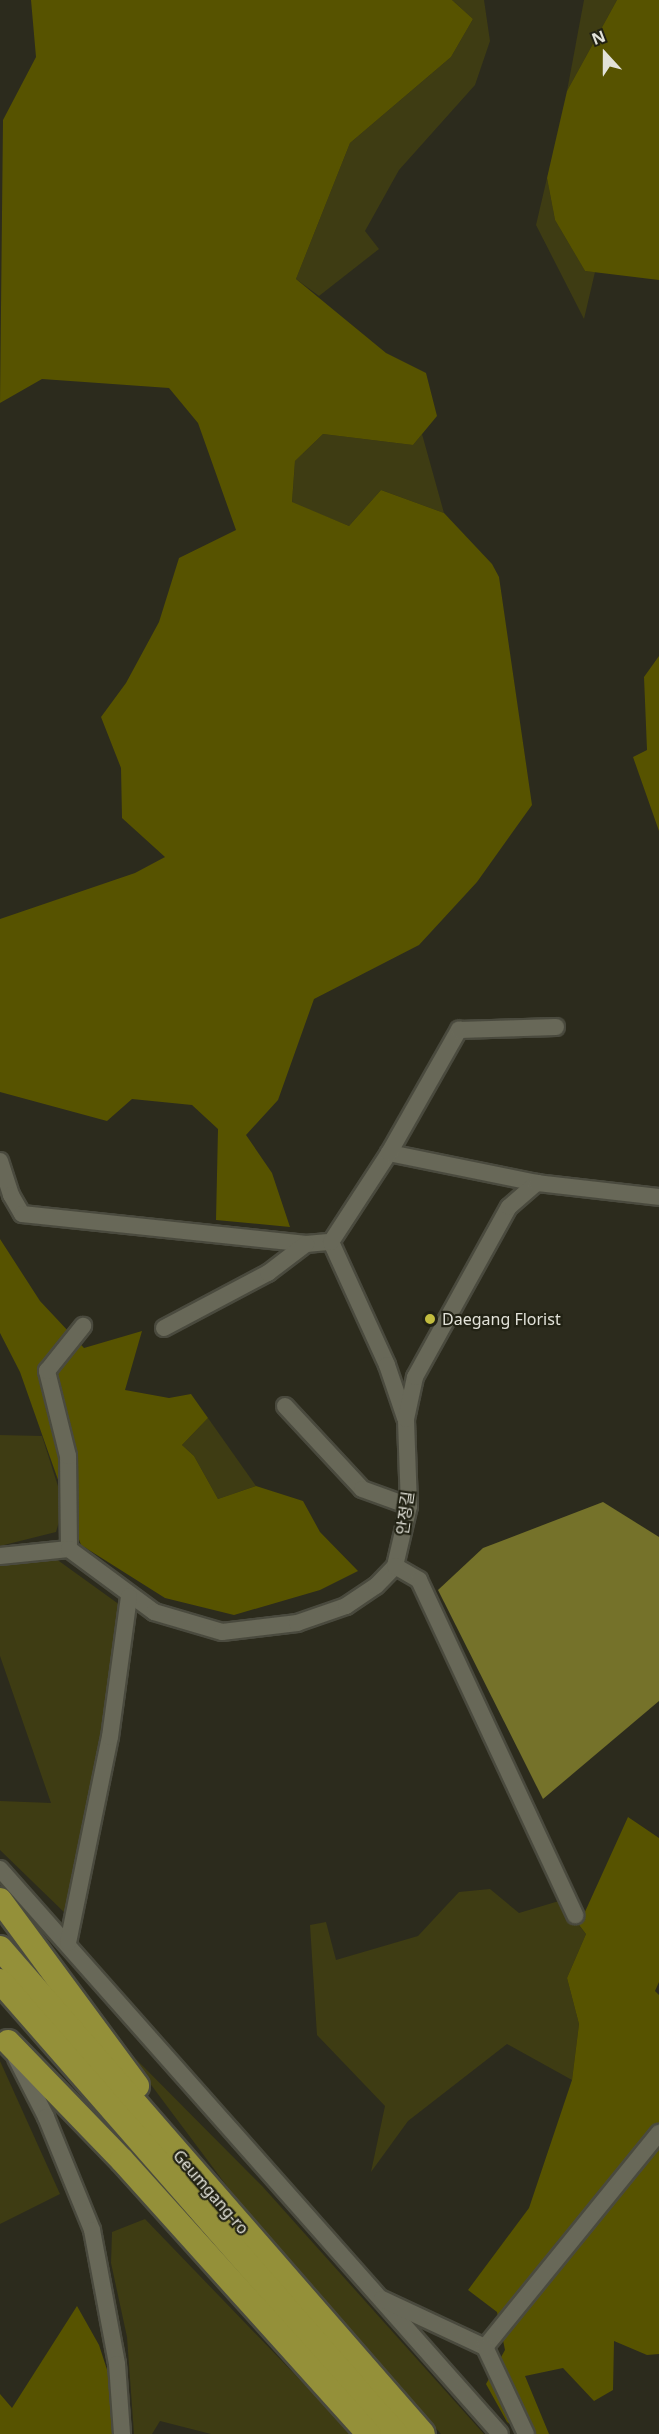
<!DOCTYPE html>
<meta charset="utf-8">
<style>
body{margin:0}
#map{position:relative;width:659px;height:2434px;overflow:hidden;background:#2c2b1d;font-family:"Noto Sans","Noto Sans KR",sans-serif}
div>[style]{position:absolute}
.green>*{inset:0;background:#3e3c13}
.forest>*{inset:0;background:#575300}
.water>*{inset:0;background:#75722a}
.roads{filter:drop-shadow(2px 0 #4a4a3e) drop-shadow(-2px 0 #4a4a3e) drop-shadow(0 2px #4a4a3e) drop-shadow(0 -2px #4a4a3e)}
.minor>*{height:16px;margin:-8px;padding:0 8px;transform-origin:8px;border-radius:8px;background:#686858}
.highway>*{height:24px;margin:-12px;padding:0 12px;transform-origin:12px;border-radius:12px;background:#949039}
.dots>*{width:16px;height:16px;translate:-50% -50%;box-sizing:border-box;border:3px solid #222214;border-radius:50%}
span{translate:-50% -50%;white-space:nowrap;text-align:center;line-height:1.15;-webkit-text-stroke:4.5px #222214;paint-order:stroke}
.poi-label{font-size:16px;color:#e2e2d9}
.left{translate:0 -50%;text-align:left}
.street-label{font-size:16px;color:#e2e2d9}
.north{position:absolute;left:575px;top:24px;width:60px;height:60px;-webkit-text-stroke:4px #222214;paint-order:stroke;rotate:339deg;font-size:16px;font-weight:700;line-height:24px;text-align:center;color:#e2e2d9}
.north::after{content:'';display:block;margin:auto;width:21px;height:27px;background:#e2e2d9;clip-path:polygon(50% 0,100% 100%,50% 72%,0 100%)}
</style>
<div id="map">
<div class="green">
<i style="clip-path:polygon(452px 0,484px 0,490px 41px,475px 85px,399px 170px,365px 231px,379px 249px,319px 296px,296px 279px,350px 143px,451px 57px,473px 19px)"></i>
<i style="clip-path:polygon(584px 0,617px 0,567px 91px)"></i>
<i style="clip-path:polygon(547px 178px,555px 220px,585px 271px,595px 272px,584px 319px,536px 225px)"></i>
<i style="clip-path:polygon(323px 434px,413px 445px,422px 434px,444px 513px,381px 490px,349px 526px,292px 503px,295px 461px)"></i>
<i style="clip-path:polygon(208px 1418px,256px 1486px,218px 1499px,194px 1456px,182px 1445px)"></i>
<i style="clip-path:polygon(0 1435px,42px 1436px,64px 1505px,56px 1532px,0 1546px)"></i>
<i style="clip-path:polygon(52px 1556px,120px 1605px,92px 1798px,68px 1916px,0 1850px,0 1801px,51px 1803px,0 1656px,0 1565px,8px 1561px)"></i>
<i style="clip-path:polygon(490px 1889px,519px 1913px,559px 1901px,586px 1934px,567px 1978px,579px 2024px,572px 2080px,507px 2044px,408px 2121px,371px 2172px,385px 2106px,317px 2035px,310px 1925px,326px 1922px,336px 1960px,418px 1936px,459px 1892px)"></i>
<i style="clip-path:polygon(119px 2042px,263px 2187px,484px 2434px,441px 2434px,274px 2249px)"></i>
<i style="clip-path:polygon(0 2061px,60px 2194px,0 2224px)"></i>
<i style="clip-path:polygon(145px 2219px,330px 2411px,350px 2434px,211px 2434px,160px 2421px,152px 2434px,134px 2434px,127px 2337px,111px 2263px,112px 2232px)"></i>
</div>
<div class="forest">
<i style="clip-path:polygon(31px 0,452px 0,473px 19px,451px 57px,350px 143px,296px 279px,386px 353px,426px 373px,437px 416px,413px 445px,323px 434px,295px 461px,292px 502px,349px 526px,381px 490px,444px 513px,492px 564px,499px 577px,532px 805px,477px 882px,419px 945px,314px 999px,278px 1100px,246px 1135px,272px 1173px,290px 1227px,216px 1220px,218px 1129px,192px 1105px,132px 1099px,107px 1121px,0 1092px,0 919px,135px 873px,165px 857px,122px 818px,121px 768px,101px 717px,126px 683px,159px 622px,179px 558px,236px 530px,198px 423px,169px 388px,42px 379px,0 403px,3px 120px,36px 57px)"></i>
<i style="clip-path:polygon(617px 0,659px 0,659px 280px,585px 271px,555px 220px,547px 178px,567px 91px)"></i>
<i style="clip-path:polygon(659px 656px,659px 831px,633px 757px,647px 750px,644px 677px)"></i>
<i style="clip-path:polygon(0 1239px,40px 1301px,84px 1348px,142px 1331px,125px 1390px,169px 1398px,191px 1394px,208px 1418px,182px 1445px,194px 1456px,218px 1499px,256px 1486px,303px 1501px,320px 1532px,358px 1571px,320px 1590px,234px 1615px,165px 1598px,81px 1545px,20px 1372px,0 1333px)"></i>
<i style="clip-path:polygon(628px 1817px,659px 1838px,659px 1982px,655px 1991px,659px 1995px,659px 2354px,647px 2355px,614px 2341px,613px 2390px,594px 2401px,563px 2368px,525px 2376px,549px 2434px,523px 2434px,507px 2422px,486px 2384px,505px 2350px,497px 2312px,468px 2290px,529px 2208px,572px 2080px,579px 2024px,567px 1978px,586px 1934px,579px 1925px)"></i>
<i style="clip-path:polygon(77px 2306px,99px 2345px,128px 2434px,0 2434px,0 2394px,12px 2408px)"></i>
</div>
<div class="water">
<i style="clip-path:polygon(603px 1502px,659px 1537px,659px 1701px,543px 1799px,438px 1590px,483px 1548px)"></i>
</div>
<div class="roads">
<div class="minor">
<i style="left:389px;top:1153px;width:151px;rotate:11.5deg"></i>
<i style="left:0;top:1161px;width:36px;rotate:72deg"></i>
<i style="left:11px;top:1195px;width:22px;rotate:60deg"></i>
<i style="left:22px;top:1214px;width:286px;rotate:6deg"></i>
<i style="left:306px;top:1244px;width:25px;rotate:-5deg"></i>
<i style="left:331px;top:1242px;width:135px;rotate:65.5deg"></i>
<i style="left:387px;top:1365px;width:56px;rotate:71.2deg"></i>
<i style="left:331px;top:1242px;width:106px;rotate:-56.9deg"></i>
<i style="left:389px;top:1153px;width:142px;rotate:-60.4deg"></i>
<i style="left:459px;top:1030px;width:97px;rotate:-1.8deg"></i>
<i style="left:164px;top:1328px;width:118px;rotate:-27.9deg"></i>
<i style="left:268px;top:1273px;width:48px;rotate:-37.3deg"></i>
<i style="left:285px;top:1406px;width:113px;rotate:47.1deg"></i>
<i style="left:362px;top:1489px;width:50px;rotate:19.9deg"></i>
<i style="left:69px;top:1549px;width:93px;rotate:-90.6deg"></i>
<i style="left:68px;top:1456px;width:88px;rotate:-103.9deg"></i>
<i style="left:47px;top:1371px;width:58px;rotate:-51.3deg"></i>
<i style="left:0;top:1556px;width:69px;rotate:-5.8deg"></i>
<i style="left:69px;top:1549px;width:106px;rotate:36.5deg"></i>
<i style="left:154px;top:1612px;width:71px;rotate:16.4deg"></i>
<i style="left:222px;top:1632px;width:76px;rotate:-6.8deg"></i>
<i style="left:297px;top:1623px;width:52px;rotate:-19.1deg"></i>
<i style="left:346px;top:1606px;width:36px;rotate:-34deg"></i>
<i style="left:376px;top:1586px;width:28px;rotate:-46deg"></i>
<i style="left:395px;top:1566px;width:62px;rotate:-76.9deg"></i>
<i style="left:409px;top:1506px;width:87px;rotate:-92deg"></i>
<i style="left:406px;top:1419px;width:43px;rotate:-77.9deg"></i>
<i style="left:415px;top:1377px;width:194px;rotate:-61.1deg"></i>
<i style="left:509px;top:1207px;width:37px;rotate:-41deg"></i>
<i style="left:537px;top:1183px;width:123px;rotate:6.5deg"></i>
<i style="left:395px;top:1566px;width:28px;rotate:30deg"></i>
<i style="left:419px;top:1580px;width:370px;rotate:65deg"></i>
<i style="left:0;top:1869px;width:754px;rotate:48.49deg"></i>
<i style="left:68px;top:1943px;width:210px;rotate:-78.5deg"></i>
<i style="left:110px;top:1737px;width:142px;rotate:-82.3deg"></i>
<i style="left:16px;top:2058px;width:66px;rotate:63deg"></i>
<i style="left:46px;top:2117px;width:122px;rotate:67.8deg"></i>
<i style="left:92px;top:2230px;width:136px;rotate:79.4deg"></i>
<i style="left:117px;top:2364px;width:70px;rotate:85.9deg"></i>
<i style="left:382px;top:2299px;width:114px;rotate:25deg"></i>
<i style="left:485px;top:2347px;width:276px;rotate:-50.9deg"></i>
<i style="left:485px;top:2347px;width:96px;rotate:64.8deg"></i>
</div>
<div class="highway">
<i style="left:0;top:1900px;width:231px;rotate:53.6deg"></i>
<i style="left:0;top:1948px;width:644px;rotate:48.96deg"></i>
<i style="left:0;top:1981px;width:602px;rotate:48.84deg"></i>
<i style="left:8px;top:2042px;width:164px;rotate:46deg"></i>
<i style="left:122px;top:2160px;width:369px;rotate:48deg"></i>
</div>
</div>
<div class="dots">
<i style="left:430px;top:1319px;background:#c3bd3f"></i>
</div>
<div class="poi-label">
<span class="left" style="left:442px;top:1319px">Daegang Florist</span>
</div>
<div class="street-label">
<span style="left:405px;top:1513px;rotate:-82deg">안정길</span>
<span style="left:211px;top:2192px;rotate:49deg">Geumgang-ro</span>
</div>
<div class="north">N</div>
</div>
